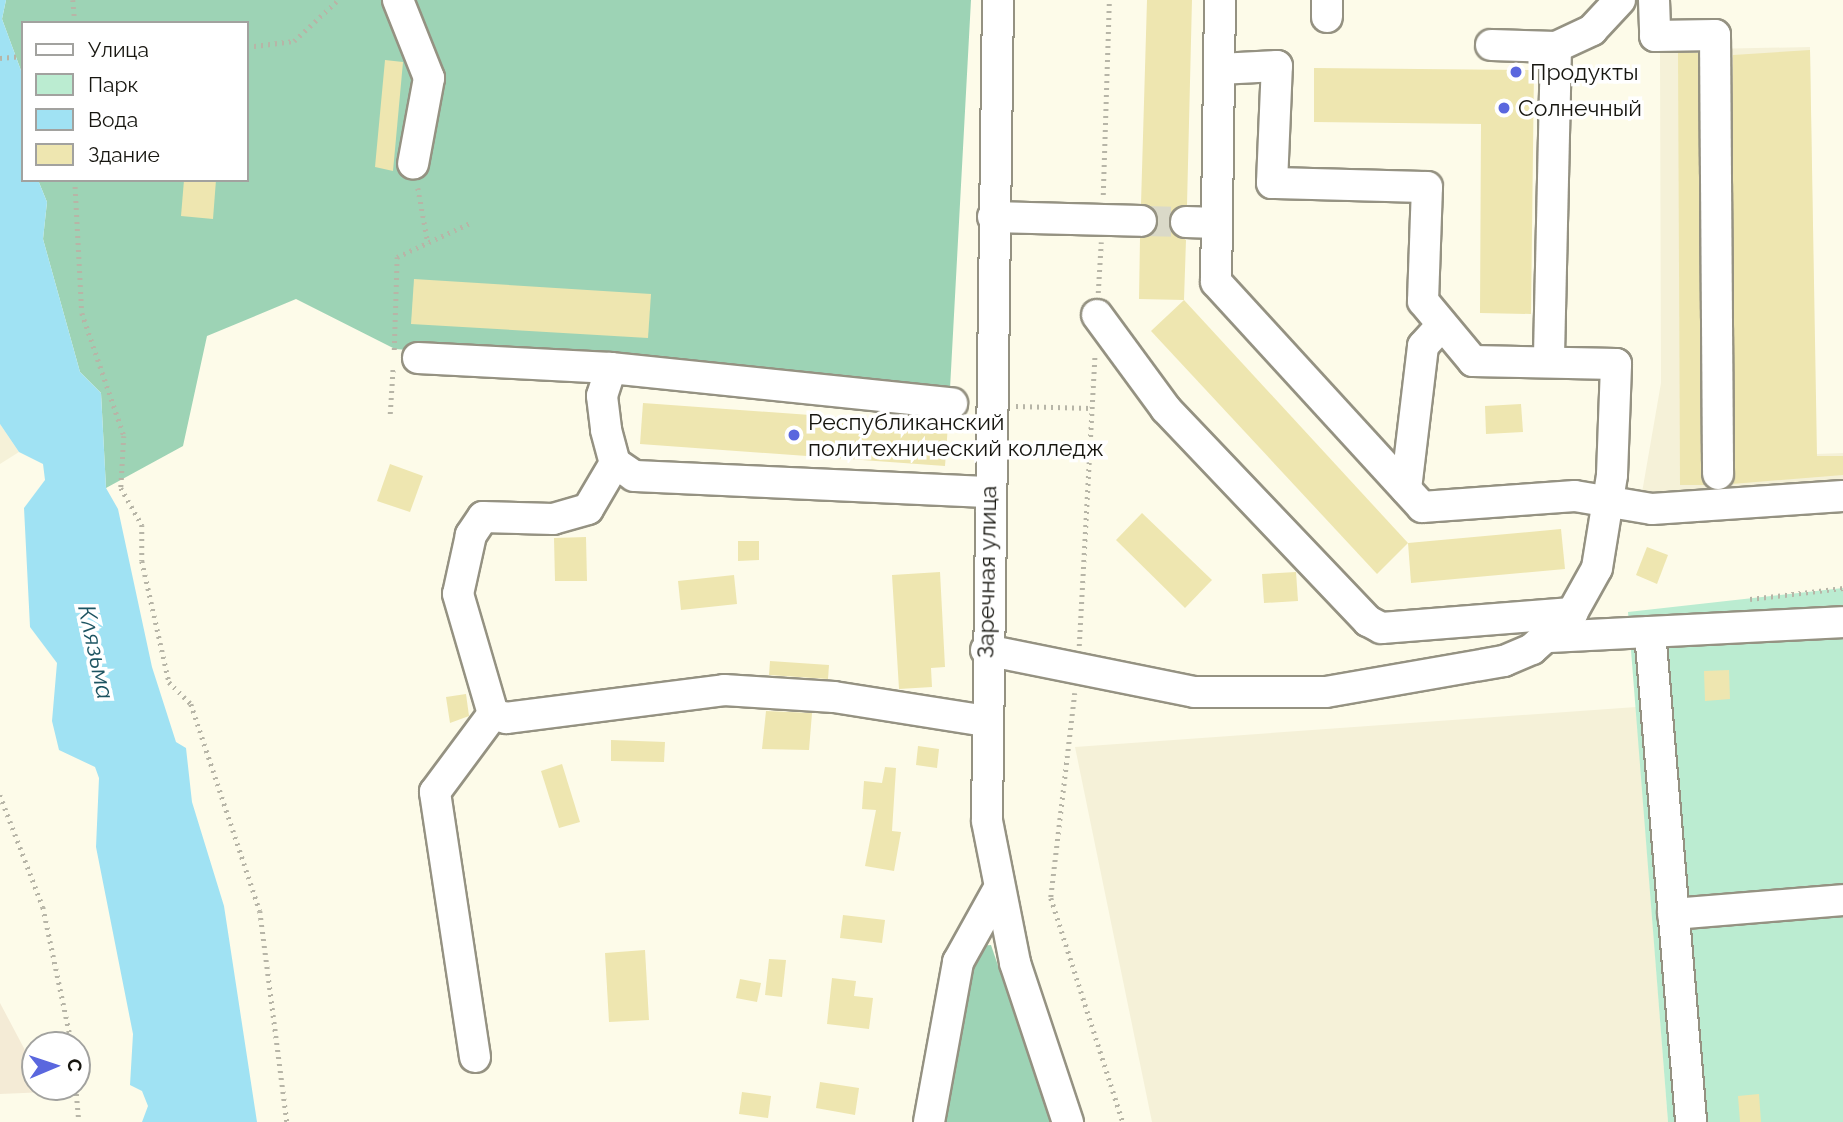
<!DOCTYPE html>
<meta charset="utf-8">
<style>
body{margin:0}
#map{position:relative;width:1843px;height:1122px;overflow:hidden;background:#fdfbe9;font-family:Raleway,sans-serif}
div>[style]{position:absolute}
.built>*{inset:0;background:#f5f1d8}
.education>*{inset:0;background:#f4ebd6}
.green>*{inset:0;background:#bbecd1}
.forest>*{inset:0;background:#9dd3b5}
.water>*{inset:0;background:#a0e2f3}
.building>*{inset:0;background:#eee6b0}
.minor-tunnel>*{height:30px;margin-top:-15px;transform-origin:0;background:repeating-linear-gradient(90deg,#dad9c8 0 30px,transparent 0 45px)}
.path>*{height:4.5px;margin-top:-2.25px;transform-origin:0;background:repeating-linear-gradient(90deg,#b7b5a7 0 2px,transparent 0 7px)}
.roads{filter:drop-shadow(2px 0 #959282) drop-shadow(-2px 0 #959282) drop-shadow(0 2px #959282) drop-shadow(0 -2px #959282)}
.minor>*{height:30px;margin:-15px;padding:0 15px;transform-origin:15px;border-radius:15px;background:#fff}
.dots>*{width:19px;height:19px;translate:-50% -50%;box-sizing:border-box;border:4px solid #fff;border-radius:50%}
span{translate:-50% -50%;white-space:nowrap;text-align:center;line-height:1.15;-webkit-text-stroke:7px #fff;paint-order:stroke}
.poi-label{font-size:23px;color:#171610}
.left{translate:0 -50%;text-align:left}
.street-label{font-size:23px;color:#171610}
.water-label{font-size:24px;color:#1d5461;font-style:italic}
.legend{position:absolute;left:21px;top:21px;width:228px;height:161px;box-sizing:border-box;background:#fff;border:2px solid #a2a29f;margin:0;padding:9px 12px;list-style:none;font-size:21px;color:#171610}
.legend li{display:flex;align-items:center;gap:14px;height:35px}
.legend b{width:35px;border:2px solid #a2a29f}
.north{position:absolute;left:21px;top:1031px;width:70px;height:70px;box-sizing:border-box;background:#fff;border:2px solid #a2a29f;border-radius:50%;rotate:88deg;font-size:19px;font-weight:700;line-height:28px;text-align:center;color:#171610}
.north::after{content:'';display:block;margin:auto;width:24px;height:32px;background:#5a67de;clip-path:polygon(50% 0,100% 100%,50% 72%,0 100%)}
</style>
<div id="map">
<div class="built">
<i style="clip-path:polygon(1810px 47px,1816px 454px,1843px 453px,1843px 479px,1640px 504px,1661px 383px,1660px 50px)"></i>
<i style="clip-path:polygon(0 424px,19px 452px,0 464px)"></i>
<i style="clip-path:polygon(1636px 707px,1668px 1122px,1152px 1122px,1075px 747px)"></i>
</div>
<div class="education">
<i style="clip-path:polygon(0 1003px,35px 1069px,35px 1087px,47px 1092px,0 1094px)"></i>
</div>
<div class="green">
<i style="clip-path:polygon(1843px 588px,1843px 1122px,1668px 1122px,1628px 612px)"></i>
</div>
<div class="forest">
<i style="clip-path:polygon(6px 0,971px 0,950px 389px,395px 349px,296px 299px,207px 336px,183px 446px,106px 488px,101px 393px,80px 372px,43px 239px,47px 202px,38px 180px,247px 180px,247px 23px,23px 23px,23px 76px,2px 19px)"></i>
<i style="clip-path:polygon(991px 945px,1051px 1122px,939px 1122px,967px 963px,978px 946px)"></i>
</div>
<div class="water">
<i style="clip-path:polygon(0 0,6px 0,2px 19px,23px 76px,23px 180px,38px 180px,47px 202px,43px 239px,80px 372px,101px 393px,106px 488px,118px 509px,152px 667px,176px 742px,186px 748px,192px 802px,224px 906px,257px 1122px,142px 1122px,148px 1106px,142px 1091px,130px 1085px,133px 1034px,96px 847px,99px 778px,95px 767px,59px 750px,52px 721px,57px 663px,30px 627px,24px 508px,45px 480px,43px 464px,19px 452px,0 424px)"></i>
</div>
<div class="building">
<i style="clip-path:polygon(1147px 0,1192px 0,1187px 205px,1169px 221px,1171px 231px,1186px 240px,1184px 300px,1139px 299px,1140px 238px,1155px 231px,1158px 221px,1141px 204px)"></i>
<i style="clip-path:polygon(1810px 50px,1817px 456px,1843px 456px,1843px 475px,1732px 484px,1733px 55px)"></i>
<i style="clip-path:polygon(1678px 53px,1698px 53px,1705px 485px,1680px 485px)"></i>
<i style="clip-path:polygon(385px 60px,403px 62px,393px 171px,375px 167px)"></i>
<i style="clip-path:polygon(1314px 68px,1534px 70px,1531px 314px,1480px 313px,1481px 124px,1314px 122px)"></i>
<i style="clip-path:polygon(184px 180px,216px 180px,213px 219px,181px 216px)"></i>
<i style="clip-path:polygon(414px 279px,651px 294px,648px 338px,411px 324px)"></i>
<i style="clip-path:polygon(1184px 300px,1408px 543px,1377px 574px,1151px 331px)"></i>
<i style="clip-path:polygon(643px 403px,948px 425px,945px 466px,640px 444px)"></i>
<i style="clip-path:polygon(1521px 404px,1523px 432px,1486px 434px,1485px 406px)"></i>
<i style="clip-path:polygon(390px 464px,423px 476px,410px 512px,377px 501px)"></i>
<i style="clip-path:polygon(1142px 513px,1212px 580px,1185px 608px,1116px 540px)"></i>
<i style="clip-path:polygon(1561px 529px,1565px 569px,1411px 583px,1408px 543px)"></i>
<i style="clip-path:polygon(586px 537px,587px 581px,555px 581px,554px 538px)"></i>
<i style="clip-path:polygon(738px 541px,759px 541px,759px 560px,738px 561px)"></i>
<i style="clip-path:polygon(1647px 547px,1668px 555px,1657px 584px,1636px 575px)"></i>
<i style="clip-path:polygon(940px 572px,945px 667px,931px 668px,932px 687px,899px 689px,892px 575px)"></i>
<i style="clip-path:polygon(1296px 572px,1298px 601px,1264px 603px,1262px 574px)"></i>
<i style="clip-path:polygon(734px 575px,737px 604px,681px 610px,678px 581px)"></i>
<i style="clip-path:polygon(770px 661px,829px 665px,828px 679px,769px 675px)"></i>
<i style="clip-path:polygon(1729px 670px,1730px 699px,1705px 701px,1704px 671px)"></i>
<i style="clip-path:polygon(466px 694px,469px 716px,450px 723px,446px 697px)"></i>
<i style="clip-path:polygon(766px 711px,812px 713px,809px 750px,762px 749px)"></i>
<i style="clip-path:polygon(611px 740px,665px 742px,664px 762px,611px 761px)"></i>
<i style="clip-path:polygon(918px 746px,939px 749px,937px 768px,916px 765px)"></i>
<i style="clip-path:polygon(562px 764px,580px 822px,559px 828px,541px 771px)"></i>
<i style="clip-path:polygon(885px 767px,896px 768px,892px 831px,901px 832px,894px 871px,865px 866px,876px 810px,862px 809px,864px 781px,882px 783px)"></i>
<i style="clip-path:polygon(843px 915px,885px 920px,882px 943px,840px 938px)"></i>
<i style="clip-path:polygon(645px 950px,649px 1020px,609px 1022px,605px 953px)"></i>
<i style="clip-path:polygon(769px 959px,786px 960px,782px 997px,765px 995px)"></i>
<i style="clip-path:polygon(832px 978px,856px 981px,854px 996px,873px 998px,869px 1029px,827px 1024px)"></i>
<i style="clip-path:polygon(740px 979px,761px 983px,757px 1002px,736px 998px)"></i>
<i style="clip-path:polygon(820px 1082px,859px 1088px,855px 1115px,816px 1108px)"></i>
<i style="clip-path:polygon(742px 1092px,771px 1096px,768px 1118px,739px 1114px)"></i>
<i style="clip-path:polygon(1759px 1094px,1761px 1122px,1740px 1122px,1738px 1096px)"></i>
</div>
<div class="minor-tunnel">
<i style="left:1141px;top:221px;width:45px;rotate:1.3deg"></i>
</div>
<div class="path">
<i style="left:73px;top:0;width:23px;rotate:85deg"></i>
<i style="left:247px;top:47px;width:47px;rotate:-7.3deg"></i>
<i style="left:294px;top:41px;width:60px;rotate:-43deg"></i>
<i style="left:0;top:58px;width:23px;rotate:-5deg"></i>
<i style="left:75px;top:180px;width:133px;rotate:87deg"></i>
<i style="left:82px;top:313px;width:130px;rotate:71.1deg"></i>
<i style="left:124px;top:436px;width:52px;rotate:93.3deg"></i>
<i style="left:121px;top:488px;width:43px;rotate:60.4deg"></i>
<i style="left:142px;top:525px;width:36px;rotate:90deg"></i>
<i style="left:142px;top:561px;width:124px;rotate:77.4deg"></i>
<i style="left:169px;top:682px;width:31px;rotate:45deg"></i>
<i style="left:191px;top:704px;width:218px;rotate:71.6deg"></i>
<i style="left:260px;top:911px;width:213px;rotate:82.7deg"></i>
<i style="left:418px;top:188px;width:56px;rotate:79.7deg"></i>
<i style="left:1103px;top:195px;width:195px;rotate:-88.2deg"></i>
<i style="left:1098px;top:293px;width:51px;rotate:-86.6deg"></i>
<i style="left:394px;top:350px;width:93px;rotate:-88.2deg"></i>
<i style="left:397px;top:257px;width:83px;rotate:-25deg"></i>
<i style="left:1016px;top:406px;width:75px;rotate:1.5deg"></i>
<i style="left:390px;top:414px;width:48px;rotate:-86.4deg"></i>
<i style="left:1750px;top:599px;width:94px;rotate:-6.7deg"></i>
<i style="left:1079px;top:646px;width:292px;rotate:-86.9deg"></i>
<i style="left:1075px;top:693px;width:206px;rotate:96.7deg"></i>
<i style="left:1051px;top:898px;width:235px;rotate:72.2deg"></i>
<i style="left:0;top:795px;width:120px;rotate:69deg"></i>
<i style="left:43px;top:907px;width:141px;rotate:78.1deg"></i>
<i style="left:76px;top:1087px;width:35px;rotate:85deg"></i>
</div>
<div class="roads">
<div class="minor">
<i style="left:398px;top:0;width:84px;rotate:68.3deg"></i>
<i style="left:429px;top:78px;width:87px;rotate:100.5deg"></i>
<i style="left:998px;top:0;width:821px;rotate:90.77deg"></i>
<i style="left:987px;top:821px;width:145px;rotate:78.8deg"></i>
<i style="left:1015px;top:963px;width:168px;rotate:71.6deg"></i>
<i style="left:1220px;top:0;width:282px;rotate:90.8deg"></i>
<i style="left:1216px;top:282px;width:305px;rotate:47.5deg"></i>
<i style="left:1422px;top:507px;width:153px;rotate:-4.1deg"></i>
<i style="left:1575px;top:496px;width:78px;rotate:9.6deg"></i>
<i style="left:1652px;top:509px;width:191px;rotate:-3.9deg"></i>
<i style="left:1654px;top:0;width:36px;rotate:88deg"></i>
<i style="left:1655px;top:36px;width:60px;rotate:-1deg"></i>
<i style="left:1715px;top:35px;width:439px;rotate:89.6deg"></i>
<i style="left:1327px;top:17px;width:17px;rotate:-90deg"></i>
<i style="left:1491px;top:45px;width:65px;rotate:1.8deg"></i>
<i style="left:1556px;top:47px;width:314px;rotate:91.3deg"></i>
<i style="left:1556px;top:47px;width:40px;rotate:-25deg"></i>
<i style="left:1592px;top:30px;width:41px;rotate:-47deg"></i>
<i style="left:993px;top:217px;width:148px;rotate:1.5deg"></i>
<i style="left:1186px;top:222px;width:31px;rotate:2deg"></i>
<i style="left:1097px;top:315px;width:117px;rotate:53.7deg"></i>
<i style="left:1166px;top:409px;width:293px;rotate:46.4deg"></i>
<i style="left:1368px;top:621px;width:15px;rotate:28deg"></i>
<i style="left:1381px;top:628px;width:192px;rotate:-4.5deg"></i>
<i style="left:418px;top:358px;width:193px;rotate:3deg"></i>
<i style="left:611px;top:368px;width:29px;rotate:108deg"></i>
<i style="left:602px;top:396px;width:34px;rotate:83deg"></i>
<i style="left:606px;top:430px;width:34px;rotate:75deg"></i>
<i style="left:615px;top:463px;width:23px;rotate:34deg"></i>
<i style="left:634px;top:476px;width:354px;rotate:2.6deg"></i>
<i style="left:611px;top:368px;width:343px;rotate:5.9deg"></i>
<i style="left:615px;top:463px;width:53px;rotate:120.4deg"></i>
<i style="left:588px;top:509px;width:36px;rotate:164deg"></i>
<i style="left:553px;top:519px;width:70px;rotate:-178.4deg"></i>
<i style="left:483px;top:517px;width:22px;rotate:124deg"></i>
<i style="left:471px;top:535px;width:60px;rotate:102.4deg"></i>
<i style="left:458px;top:594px;width:125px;rotate:73.7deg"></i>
<i style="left:493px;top:714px;width:14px;rotate:17deg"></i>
<i style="left:506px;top:718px;width:220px;rotate:-7.3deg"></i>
<i style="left:724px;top:690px;width:110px;rotate:3.6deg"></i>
<i style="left:834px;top:697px;width:153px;rotate:9deg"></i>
<i style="left:1406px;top:489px;width:144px;rotate:-83.2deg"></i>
<i style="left:1423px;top:346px;width:25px;rotate:-48deg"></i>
<i style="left:1650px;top:632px;width:492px;rotate:85.2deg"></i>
<i style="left:1550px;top:637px;width:293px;rotate:-2.9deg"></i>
<i style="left:986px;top:650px;width:212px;rotate:11.4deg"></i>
<i style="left:1194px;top:692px;width:132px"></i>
<i style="left:1326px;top:692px;width:181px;rotate:-9.9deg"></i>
<i style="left:1504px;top:661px;width:30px;rotate:-23deg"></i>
<i style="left:1532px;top:649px;width:54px;rotate:-42deg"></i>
<i style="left:1572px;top:613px;width:51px;rotate:-60.9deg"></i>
<i style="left:1597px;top:568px;width:94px;rotate:-80.8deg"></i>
<i style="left:1612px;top:475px;width:111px;rotate:-87.9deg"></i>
<i style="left:1616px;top:364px;width:143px;rotate:-178.8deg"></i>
<i style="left:1473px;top:361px;width:78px;rotate:-129.8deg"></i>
<i style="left:1423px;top:301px;width:114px;rotate:-88deg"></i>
<i style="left:1427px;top:187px;width:155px;rotate:-178.5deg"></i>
<i style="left:1272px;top:183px;width:117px;rotate:-87.6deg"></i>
<i style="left:1277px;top:66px;width:58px;rotate:177deg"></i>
<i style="left:1673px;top:914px;width:171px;rotate:-4.7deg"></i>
<i style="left:475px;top:1057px;width:268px;rotate:-98.6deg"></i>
<i style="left:435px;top:792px;width:97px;rotate:-53.4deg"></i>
<i style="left:929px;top:1122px;width:163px;rotate:-79.7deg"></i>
<i style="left:958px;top:962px;width:80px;rotate:-60.9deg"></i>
</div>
</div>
<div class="dots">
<i style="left:1516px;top:72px;background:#5a67de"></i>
<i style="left:1504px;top:108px;background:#5a67de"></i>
<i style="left:794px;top:435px;background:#5a67de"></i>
</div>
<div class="poi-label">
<span class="left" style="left:1530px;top:72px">Продукты</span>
<span class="left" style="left:1518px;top:108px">Солнечный</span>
<span class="left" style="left:808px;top:435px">Республиканский<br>политехнический колледж</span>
</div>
<div class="street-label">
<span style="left:987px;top:572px;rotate:-89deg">Заречная улица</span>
</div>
<div class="water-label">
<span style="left:96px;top:652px;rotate:78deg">Клязьма</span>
</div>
<ul class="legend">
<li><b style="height:9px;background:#fff"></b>Улица</li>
<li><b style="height:19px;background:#bbecd1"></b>Парк</li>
<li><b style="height:19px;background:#a0e2f3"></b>Вода</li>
<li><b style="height:19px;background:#eee6b0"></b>Здание</li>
</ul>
<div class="north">С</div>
</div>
